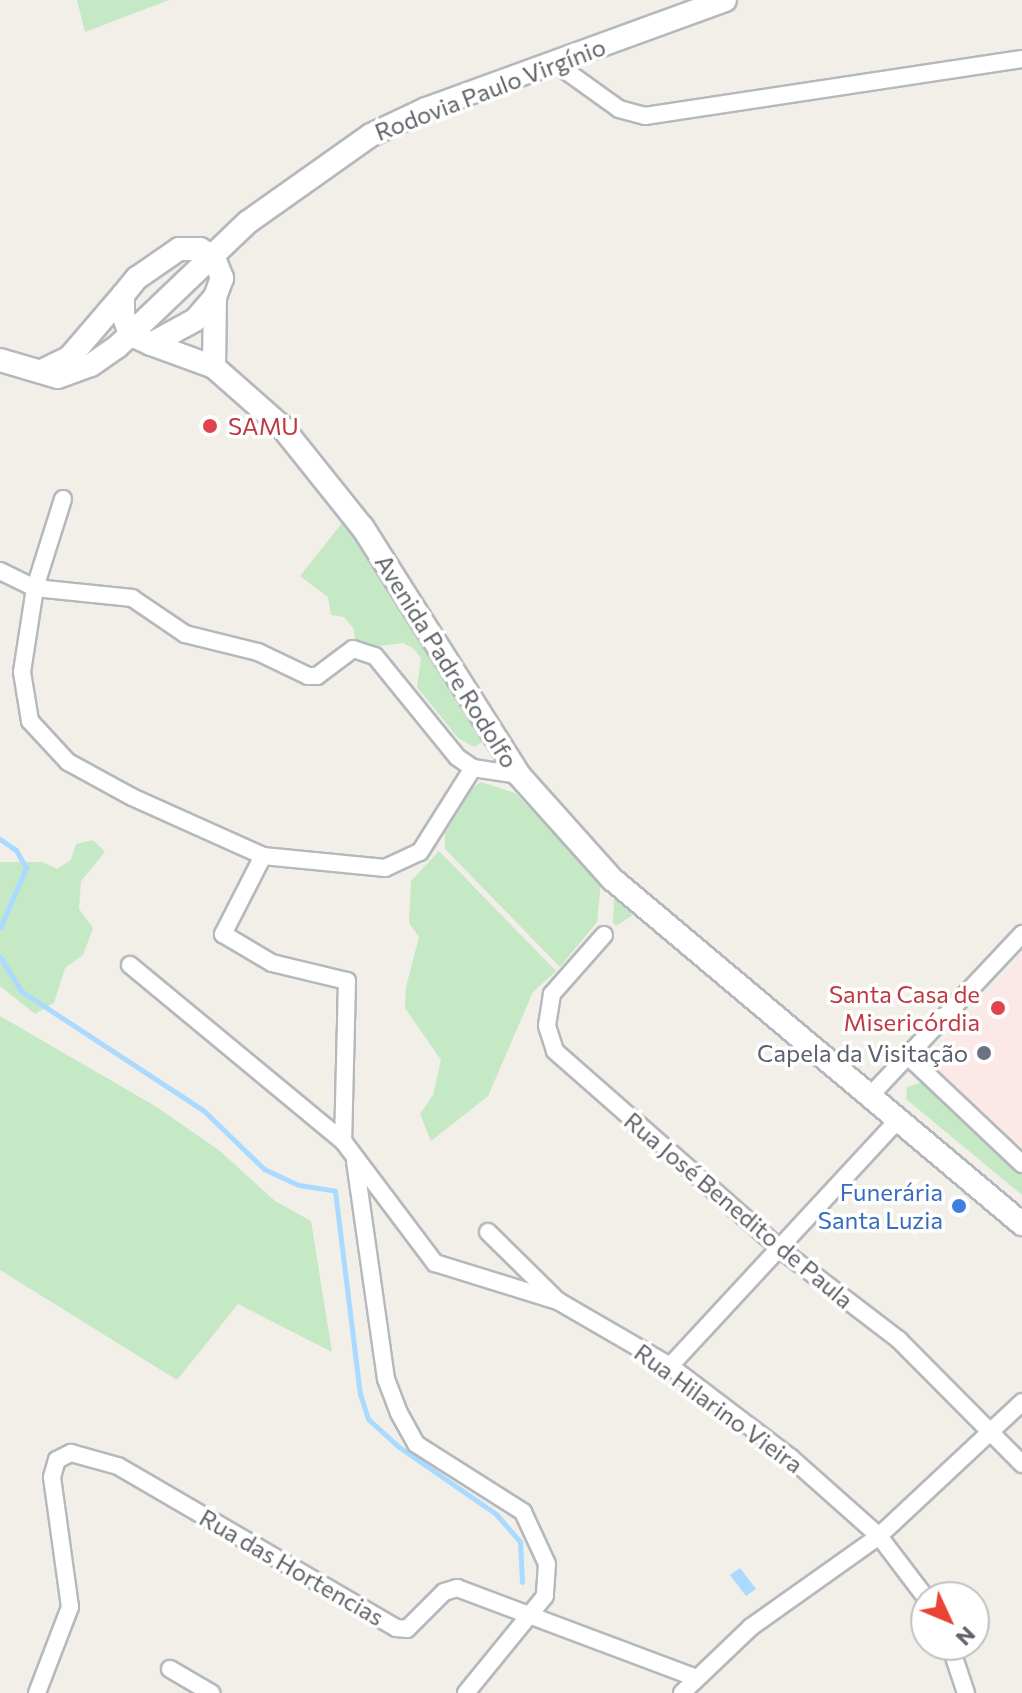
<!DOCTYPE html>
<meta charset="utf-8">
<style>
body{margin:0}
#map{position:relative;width:1022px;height:1693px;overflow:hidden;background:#f1efe8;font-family:Commissioner,sans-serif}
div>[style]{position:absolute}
.medical>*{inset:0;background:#fce8e6}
.green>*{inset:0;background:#c5e8c5}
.water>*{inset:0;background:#aadaff}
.stream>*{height:5px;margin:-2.5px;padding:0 2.5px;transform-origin:2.5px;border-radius:2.5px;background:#aadaff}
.roads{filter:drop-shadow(2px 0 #b5b8bc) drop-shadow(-2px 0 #b5b8bc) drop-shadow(0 2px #b5b8bc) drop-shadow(0 -2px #b5b8bc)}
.street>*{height:16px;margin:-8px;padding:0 8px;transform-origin:8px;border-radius:8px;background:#fff}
.secondary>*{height:22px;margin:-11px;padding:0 11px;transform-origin:11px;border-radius:11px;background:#fff}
.dots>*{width:22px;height:22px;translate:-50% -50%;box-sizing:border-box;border:4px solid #fff;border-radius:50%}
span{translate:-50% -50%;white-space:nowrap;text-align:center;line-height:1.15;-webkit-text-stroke:7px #fff;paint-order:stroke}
.street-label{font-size:24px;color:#5f6368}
.health-label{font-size:24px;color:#be3a42}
.left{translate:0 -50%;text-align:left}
.right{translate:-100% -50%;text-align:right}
.worship-label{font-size:24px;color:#5b616d}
.shop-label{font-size:24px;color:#366cbe}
.north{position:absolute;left:910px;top:1581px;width:80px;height:80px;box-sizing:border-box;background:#fff;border:2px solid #bfc1c3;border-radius:50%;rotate:134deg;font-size:22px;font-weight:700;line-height:32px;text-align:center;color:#5f6368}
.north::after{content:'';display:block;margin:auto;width:28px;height:36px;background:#ea4335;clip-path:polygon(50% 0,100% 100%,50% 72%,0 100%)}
</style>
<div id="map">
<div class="medical">
<i style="clip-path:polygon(1022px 955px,1022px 1147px,925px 1060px)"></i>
</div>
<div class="green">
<i style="clip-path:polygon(77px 0,169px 0,85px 32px)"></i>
<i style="clip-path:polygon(343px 522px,473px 724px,483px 742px,474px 747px,458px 738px,417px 687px,421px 658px,413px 648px,403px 643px,365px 648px,355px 642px,354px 629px,344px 617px,331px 615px,328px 597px,300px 576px)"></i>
<i style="clip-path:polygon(481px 782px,515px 793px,601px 882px,597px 922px,560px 967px,445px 849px,445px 833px,472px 788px)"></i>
<i style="clip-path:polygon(93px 840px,105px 852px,81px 881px,79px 909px,93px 928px,83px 955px,65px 968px,54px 1003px,35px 1014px,0 986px,0 862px,42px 862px,57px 869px,71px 860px,76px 844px)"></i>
<i style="clip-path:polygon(439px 851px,556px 971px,533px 992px,488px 1096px,431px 1141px,420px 1114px,433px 1095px,441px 1060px,405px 1008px,406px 987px,419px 937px,409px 923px,411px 881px)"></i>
<i style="clip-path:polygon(614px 899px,633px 915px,616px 926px,613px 923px)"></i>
<i style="clip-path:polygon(0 1016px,155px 1106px,220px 1151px,275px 1201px,311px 1221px,332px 1352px,238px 1304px,177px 1380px,0 1270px)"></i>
<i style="clip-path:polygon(923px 1082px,1022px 1172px,1022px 1195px,906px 1099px,907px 1087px)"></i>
</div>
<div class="water">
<i style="clip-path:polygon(740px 1568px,756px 1589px,746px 1596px,730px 1575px)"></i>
</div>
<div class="stream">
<i style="left:0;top:839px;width:19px;rotate:35deg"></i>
<i style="left:16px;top:850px;width:21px;rotate:61deg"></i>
<i style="left:26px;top:868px;width:65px;rotate:113.4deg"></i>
<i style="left:0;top:957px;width:40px;rotate:58deg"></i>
<i style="left:21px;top:991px;width:217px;rotate:33.2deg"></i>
<i style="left:203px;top:1110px;width:85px;rotate:44deg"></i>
<i style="left:264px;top:1169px;width:38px;rotate:25deg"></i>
<i style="left:299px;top:1185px;width:36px;rotate:9deg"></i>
<i style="left:335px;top:1191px;width:205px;rotate:83deg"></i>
<i style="left:360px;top:1394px;width:26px;rotate:72deg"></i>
<i style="left:368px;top:1419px;width:42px;rotate:42.1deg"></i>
<i style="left:399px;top:1447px;width:118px;rotate:34.6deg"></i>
<i style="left:496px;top:1514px;width:37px;rotate:49deg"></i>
<i style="left:520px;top:1542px;width:40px;rotate:87.1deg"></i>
</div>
<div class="roads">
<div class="street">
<i style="left:555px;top:63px;width:79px;rotate:35.7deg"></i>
<i style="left:619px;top:109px;width:27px;rotate:15deg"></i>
<i style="left:645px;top:116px;width:381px;rotate:-8.6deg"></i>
<i style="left:63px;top:499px;width:93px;rotate:107.5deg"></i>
<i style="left:35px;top:588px;width:85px;rotate:98.8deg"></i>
<i style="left:22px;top:672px;width:50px;rotate:80.7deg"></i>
<i style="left:30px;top:721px;width:56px;rotate:47.2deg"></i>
<i style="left:68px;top:762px;width:73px;rotate:28.7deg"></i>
<i style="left:132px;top:797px;width:144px;rotate:24.2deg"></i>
<i style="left:263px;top:856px;width:123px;rotate:5.6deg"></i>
<i style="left:385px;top:868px;width:38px;rotate:-25deg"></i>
<i style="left:420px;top:852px;width:99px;rotate:-57.8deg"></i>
<i style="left:0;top:571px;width:39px;rotate:26deg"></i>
<i style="left:35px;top:588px;width:98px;rotate:5.9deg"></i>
<i style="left:132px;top:598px;width:64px;rotate:34.2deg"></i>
<i style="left:185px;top:634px;width:75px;rotate:13.9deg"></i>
<i style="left:258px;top:652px;width:55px;rotate:25.6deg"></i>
<i style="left:308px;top:676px;width:9px"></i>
<i style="left:317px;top:676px;width:45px;rotate:-36.9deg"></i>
<i style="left:353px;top:649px;width:23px;rotate:18deg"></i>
<i style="left:375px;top:656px;width:130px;rotate:50.9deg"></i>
<i style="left:457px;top:757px;width:19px;rotate:35deg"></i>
<i style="left:473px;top:768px;width:47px;rotate:8.7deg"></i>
<i style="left:263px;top:856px;width:88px;rotate:117.1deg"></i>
<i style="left:223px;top:934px;width:57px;rotate:30.6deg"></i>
<i style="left:272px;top:963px;width:77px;rotate:13.5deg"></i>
<i style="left:347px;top:981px;width:160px;rotate:91.4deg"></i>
<i style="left:343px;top:1141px;width:153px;rotate:53deg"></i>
<i style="left:435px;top:1263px;width:129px;rotate:17.2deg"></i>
<i style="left:558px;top:1301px;width:129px;rotate:30.1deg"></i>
<i style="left:670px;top:1366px;width:151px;rotate:37.2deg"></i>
<i style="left:790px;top:1457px;width:119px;rotate:41.6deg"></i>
<i style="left:879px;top:1536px;width:78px;rotate:52.8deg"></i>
<i style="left:604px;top:935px;width:79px;rotate:131.4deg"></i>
<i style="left:552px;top:994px;width:32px;rotate:99deg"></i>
<i style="left:547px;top:1026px;width:26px;rotate:72deg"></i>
<i style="left:555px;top:1051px;width:300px;rotate:41.3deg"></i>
<i style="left:780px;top:1249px;width:150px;rotate:37.4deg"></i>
<i style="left:899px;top:1340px;width:175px;rotate:45.2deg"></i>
<i style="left:130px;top:965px;width:276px;rotate:39.6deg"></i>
<i style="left:911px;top:1059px;width:153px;rotate:43.4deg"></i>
<i style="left:869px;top:1097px;width:224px;rotate:-46.8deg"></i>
<i style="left:355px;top:1161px;width:220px;rotate:81.9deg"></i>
<i style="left:386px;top:1379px;width:36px;rotate:69deg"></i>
<i style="left:399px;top:1413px;width:35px;rotate:61deg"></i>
<i style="left:416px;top:1444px;width:127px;rotate:32.4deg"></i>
<i style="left:523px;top:1512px;width:57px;rotate:65.2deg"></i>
<i style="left:547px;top:1564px;width:32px;rotate:94deg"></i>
<i style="left:545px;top:1596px;width:125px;rotate:129.2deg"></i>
<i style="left:488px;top:1232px;width:93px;rotate:44.6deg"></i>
<i style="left:670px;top:1366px;width:335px;rotate:-47.2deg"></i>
<i style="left:950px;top:1645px;width:51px;rotate:71.6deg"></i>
<i style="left:170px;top:1669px;width:48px;rotate:30.3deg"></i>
<i style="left:37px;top:1693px;width:92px;rotate:-69deg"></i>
<i style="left:70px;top:1607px;width:131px;rotate:-97.9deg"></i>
<i style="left:52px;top:1477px;width:18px;rotate:-74deg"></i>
<i style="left:57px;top:1460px;width:16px;rotate:-27deg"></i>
<i style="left:71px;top:1453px;width:49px;rotate:15.5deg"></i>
<i style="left:118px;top:1466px;width:322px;rotate:30.2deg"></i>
<i style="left:396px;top:1628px;width:11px;rotate:5deg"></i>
<i style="left:407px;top:1629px;width:52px;rotate:-45deg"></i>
<i style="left:444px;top:1592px;width:14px;rotate:-17deg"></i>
<i style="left:457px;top:1588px;width:256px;rotate:20.6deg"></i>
<i style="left:682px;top:1693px;width:95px;rotate:-43.7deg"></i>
<i style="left:751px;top:1627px;width:157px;rotate:-35.4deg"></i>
<i style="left:879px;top:1536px;width:196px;rotate:-43.1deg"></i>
</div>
<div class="secondary">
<i style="left:179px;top:249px;width:21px"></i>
<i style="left:200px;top:249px;width:17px;rotate:33deg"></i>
<i style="left:214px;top:258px;width:22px;rotate:68deg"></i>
<i style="left:222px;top:278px;width:20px;rotate:110deg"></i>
<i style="left:215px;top:297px;width:30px;rotate:131deg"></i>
<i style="left:195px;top:320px;width:50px;rotate:151.4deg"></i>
<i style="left:151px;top:344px;width:23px;rotate:-155deg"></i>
<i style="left:130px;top:334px;width:20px;rotate:-110deg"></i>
<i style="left:123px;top:315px;width:20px;rotate:-90deg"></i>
<i style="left:123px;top:295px;width:22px;rotate:-51deg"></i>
<i style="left:137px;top:278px;width:51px;rotate:-34.6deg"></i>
<i style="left:151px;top:344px;width:67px;rotate:20.1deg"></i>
<i style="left:214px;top:367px;width:91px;rotate:41.4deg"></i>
<i style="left:282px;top:427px;width:129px;rotate:51.3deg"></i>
<i style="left:363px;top:528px;width:292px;rotate:57.7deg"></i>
<i style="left:519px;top:775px;width:140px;rotate:48.2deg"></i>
<i style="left:612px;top:879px;width:536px;rotate:40.08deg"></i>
<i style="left:0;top:360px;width:60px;rotate:16.3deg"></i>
<i style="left:58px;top:377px;width:35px;rotate:-20deg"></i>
<i style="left:91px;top:365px;width:32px;rotate:-35deg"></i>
<i style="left:117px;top:347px;width:181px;rotate:-43.7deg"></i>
<i style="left:248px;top:222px;width:151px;rotate:-35.3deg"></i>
<i style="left:371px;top:135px;width:61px;rotate:-25.3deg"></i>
<i style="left:426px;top:109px;width:318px;rotate:-20deg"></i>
<i style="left:214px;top:367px;width:70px;rotate:-89.2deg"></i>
<i style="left:44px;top:370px;width:28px;rotate:-26deg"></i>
<i style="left:69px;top:358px;width:83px;rotate:-49.4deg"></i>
</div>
</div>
<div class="dots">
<i style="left:210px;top:426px;background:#e0444e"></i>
<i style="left:998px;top:1008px;background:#e0444e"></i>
<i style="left:984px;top:1053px;background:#6b7280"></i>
<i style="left:959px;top:1206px;background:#3f7fe0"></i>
</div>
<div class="street-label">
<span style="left:490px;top:89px;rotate:-21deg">Rodovia Paulo Virgínio</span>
<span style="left:447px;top:661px;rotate:58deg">Avenida Padre Rodolfo</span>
<span style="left:739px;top:1210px;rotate:40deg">Rua José Benedito de Paula</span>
<span style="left:719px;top:1408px;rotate:36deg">Rua Hilarino Vieira</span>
<span style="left:292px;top:1567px;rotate:30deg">Rua das Hortencias</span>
</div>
<div class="health-label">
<span class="left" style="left:228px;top:426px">SAMU</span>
<span class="right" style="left:980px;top:1008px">Santa Casa de<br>Misericórdia</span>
</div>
<div class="worship-label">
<span class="right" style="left:968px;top:1053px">Capela da Visitação</span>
</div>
<div class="shop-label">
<span class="right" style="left:943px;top:1206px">Funerária<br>Santa Luzia</span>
</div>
<div class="north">N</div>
</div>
